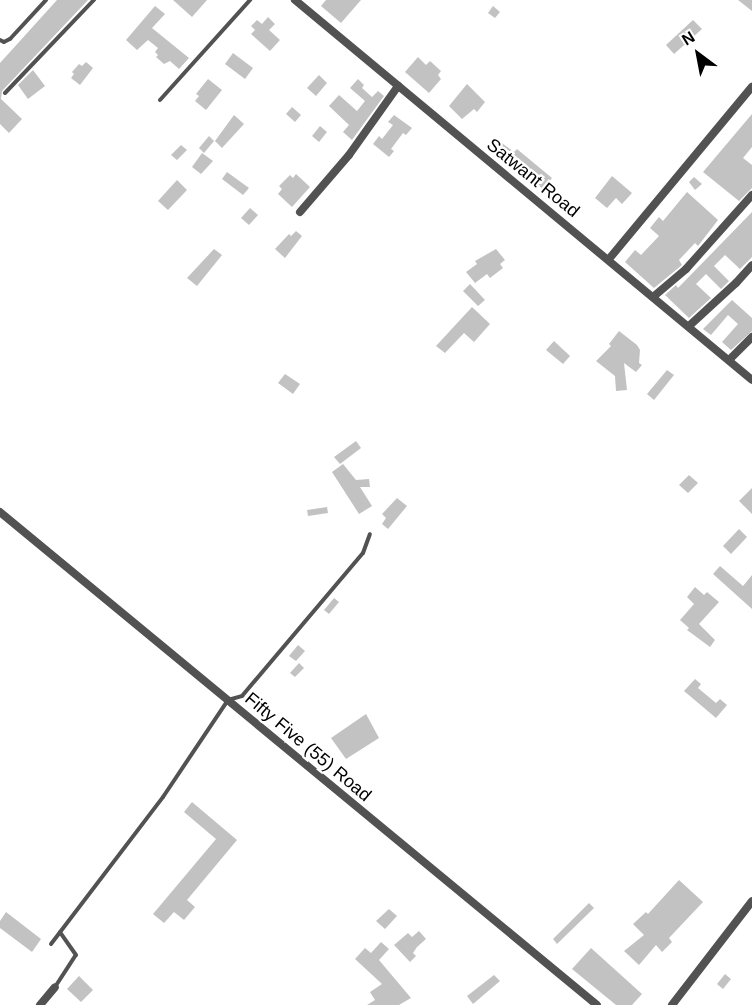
<!DOCTYPE html>
<style>
body{margin:0}
#map{position:relative;width:752px;height:1005px;overflow:hidden;background:#fff;font-family:Arial,sans-serif}
div>[style]{position:absolute}
.building>*{inset:0;background:#c2c2c2}
.lane>*{height:4px;margin:-2px;padding:0 2px;transform-origin:2px;border-radius:2px;background:#525252}
.street>*{height:8px;margin:-4px;padding:0 4px;transform-origin:4px;border-radius:4px;background:#525252}
span{translate:-50% -50%;white-space:nowrap;text-align:center;line-height:1.15;-webkit-text-stroke:4.5px #fff;paint-order:stroke}
.street-label{font-size:18px;color:#000}
.north{position:absolute;left:668px;top:24px;width:60px;height:60px;-webkit-text-stroke:4px #fff;paint-order:stroke;rotate:328deg;font-size:16px;font-weight:700;line-height:24px;text-align:center;color:#000}
.north::after{content:'';display:block;margin:auto;width:21px;height:27px;background:#000;clip-path:polygon(50% 0,100% 100%,50% 72%,0 100%)}
</style>
<div id="map">
<div class="building">
<i style="clip-path:polygon(57px 0,88px 0,2px 91px,1px 99px,22px 119px,9px 133px,0 124px,0 63px)"></i>
<i style="clip-path:polygon(173px 0,207px 0,192px 17px)"></i>
<i style="clip-path:polygon(326px 0,361px 0,341px 23px,321px 6px)"></i>
<i style="clip-path:polygon(738px 0,752px 0,752px 11px)"></i>
<i style="clip-path:polygon(155px 6px,165px 14px,152px 28px,189px 58px,179px 69px,170px 61px,164px 64px,156px 57px,158px 55px,155px 52px,158px 48px,148px 40px,137px 50px,126px 40px)"></i>
<i style="clip-path:polygon(493px 6px,500px 12px,495px 18px,488px 13px)"></i>
<i style="clip-path:polygon(268px 17px,275px 24px,269px 30px,280px 40px,270px 51px,251px 34px,255px 30px,251px 26px,257px 20px,262px 24px)"></i>
<i style="clip-path:polygon(693px 20px,702px 29px,674px 54px,666px 45px)"></i>
<i style="clip-path:polygon(233px 53px,253px 68px,245px 79px,225px 64px)"></i>
<i style="clip-path:polygon(418px 57px,426px 65px,430px 61px,441px 71px,438px 75px,441px 79px,429px 93px,405px 72px)"></i>
<i style="clip-path:polygon(86px 62px,93px 68px,80px 85px,71px 78px,74px 74px,72px 72px,79px 64px,82px 66px)"></i>
<i style="clip-path:polygon(33px 70px,45px 86px,28px 99px,18px 85px)"></i>
<i style="clip-path:polygon(319px 75px,327px 83px,316px 96px,307px 88px)"></i>
<i style="clip-path:polygon(208px 79px,222px 90px,206px 110px,195px 101px,199px 96px,196px 94px)"></i>
<i style="clip-path:polygon(358px 79px,364px 85px,362px 88px,372px 97px,378px 91px,384px 96px,352px 140px,343px 132px,349px 125px,329px 106px,339px 95px,357px 111px,365px 101px,350px 88px)"></i>
<i style="clip-path:polygon(467px 84px,485px 102px,477px 112px,474px 109px,462px 119px,449px 106px)"></i>
<i style="clip-path:polygon(292px 107px,301px 115px,295px 122px,286px 114px)"></i>
<i style="clip-path:polygon(752px 114px,752px 147px,743px 158px,752px 165px,752px 188px,739px 201px,703px 172px)"></i>
<i style="clip-path:polygon(234px 115px,244px 124px,222px 148px,215px 141px)"></i>
<i style="clip-path:polygon(394px 115px,412px 128px,406px 135px,403px 133px,391px 149px,394px 151px,389px 157px,373px 144px,379px 136px,382px 139px,393px 125px,388px 122px)"></i>
<i style="clip-path:polygon(320px 126px,327px 132px,319px 142px,312px 136px)"></i>
<i style="clip-path:polygon(209px 136px,214px 141px,204px 153px,199px 148px)"></i>
<i style="clip-path:polygon(495px 138px,514px 152px,517px 149px,552px 178px,543px 189px,489px 145px)"></i>
<i style="clip-path:polygon(181px 145px,187px 150px,177px 160px,171px 155px)"></i>
<i style="clip-path:polygon(202px 153px,213px 161px,201px 174px,192px 167px)"></i>
<i style="clip-path:polygon(227px 172px,249px 188px,243px 195px,222px 179px)"></i>
<i style="clip-path:polygon(296px 174px,310px 187px,292px 207px,278px 194px,282px 189px,279px 186px,290px 175px,293px 178px)"></i>
<i style="clip-path:polygon(612px 176px,632px 193px,622px 204px,616px 198px,607px 208px,595px 198px)"></i>
<i style="clip-path:polygon(694px 177px,702px 184px,695px 190px,689px 182px)"></i>
<i style="clip-path:polygon(177px 180px,187px 190px,168px 210px,158px 201px)"></i>
<i style="clip-path:polygon(687px 192px,718px 220px,698px 246px,695px 243px,679px 260px,682px 265px,654px 288px,625px 262px,635px 250px,641px 255px,659px 236px,650px 228px,659px 217px,663px 221px)"></i>
<i style="clip-path:polygon(250px 208px,258px 215px,249px 225px,241px 218px)"></i>
<i style="clip-path:polygon(752px 212px,752px 257px,740px 269px,725px 255px,714px 266px,729px 281px,721px 289px,706px 274px,696px 284px,711px 298px,689px 318px,665px 295px,676px 285px,678px 288px)"></i>
<i style="clip-path:polygon(296px 231px,302px 236px,285px 258px,275px 249px,289px 234px,291px 236px)"></i>
<i style="clip-path:polygon(214px 249px,222px 255px,197px 286px,187px 278px)"></i>
<i style="clip-path:polygon(496px 249px,505px 260px,500px 264px,503px 268px,490px 278px,487px 274px,475px 283px,466px 272px,477px 264px,475px 261px)"></i>
<i style="clip-path:polygon(470px 284px,485px 300px,478px 306px,463px 291px)"></i>
<i style="clip-path:polygon(732px 300px,752px 318px,752px 331px,731px 350px,722px 342px,738px 324px,728px 315px,711px 335px,703px 329px)"></i>
<i style="clip-path:polygon(472px 307px,490px 324px,474px 342px,464px 333px,445px 353px,436px 346px)"></i>
<i style="clip-path:polygon(619px 331px,637px 345px,640px 350px,639px 363px,642px 365px,636px 372px,624px 363px,627px 390px,616px 391px,615px 376px,596px 361px,611px 346px,609px 344px)"></i>
<i style="clip-path:polygon(554px 341px,570px 356px,563px 364px,546px 350px)"></i>
<i style="clip-path:polygon(667px 370px,674px 375px,654px 400px,647px 394px)"></i>
<i style="clip-path:polygon(285px 374px,300px 384px,293px 394px,278px 383px)"></i>
<i style="clip-path:polygon(356px 441px,361px 448px,340px 464px,334px 457px)"></i>
<i style="clip-path:polygon(343px 464px,356px 480px,369px 479px,370px 487px,360px 487px,372px 506px,359px 514px,332px 472px)"></i>
<i style="clip-path:polygon(689px 475px,698px 483px,688px 493px,679px 485px)"></i>
<i style="clip-path:polygon(752px 488px,752px 514px,739px 501px)"></i>
<i style="clip-path:polygon(397px 498px,407px 506px,388px 529px,382px 524px,386px 518px,382px 514px)"></i>
<i style="clip-path:polygon(327px 507px,328px 513px,308px 516px,307px 510px)"></i>
<i style="clip-path:polygon(739px 529px,747px 537px,731px 554px,723px 546px)"></i>
<i style="clip-path:polygon(720px 566px,743px 586px,752px 575px,752px 609px,713px 574px)"></i>
<i style="clip-path:polygon(695px 587px,704px 595px,707px 592px,719px 602px,699px 624px,715px 640px,710px 647px,687px 630px,689px 628px,680px 620px,694px 604px,687px 597px)"></i>
<i style="clip-path:polygon(334px 598px,339px 602px,329px 614px,324px 610px)"></i>
<i style="clip-path:polygon(298px 645px,305px 651px,296px 661px,289px 656px)"></i>
<i style="clip-path:polygon(299px 663px,304px 668px,295px 677px,290px 673px)"></i>
<i style="clip-path:polygon(695px 679px,701px 684px,698px 688px,716px 703px,720px 699px,727px 705px,716px 718px,684px 691px)"></i>
<i style="clip-path:polygon(366px 714px,379px 738px,346px 759px,331px 738px)"></i>
<i style="clip-path:polygon(192px 802px,237px 840px,187px 900px,195px 907px,184px 920px,174px 912px,164px 923px,153px 914px,216px 839px,184px 812px)"></i>
<i style="clip-path:polygon(679px 880px,703px 902px,669px 938px,672px 942px,662px 952px,656px 945px,639px 965px,624px 951px,644px 935px,633px 924px,646px 912px,648px 914px)"></i>
<i style="clip-path:polygon(589px 903px,594px 908px,557px 944px,553px 939px)"></i>
<i style="clip-path:polygon(389px 909px,397px 916px,385px 929px,376px 921px)"></i>
<i style="clip-path:polygon(6px 912px,41px 939px,32px 952px,0 928px,0 921px)"></i>
<i style="clip-path:polygon(419px 931px,426px 939px,417px 947px,413px 953px,416px 956px,410px 962px,394px 945px,408px 933px,412px 937px)"></i>
<i style="clip-path:polygon(381px 942px,389px 949px,379px 960px,411px 998px,399px 1005px,367px 1005px,375px 1000px,370px 992px,382px 984px,355px 959px,365px 948px,371px 953px)"></i>
<i style="clip-path:polygon(591px 948px,642px 994px,632px 1005px,616px 1005px,572px 969px)"></i>
<i style="clip-path:polygon(725px 974px,731px 979px,723px 989px,717px 984px)"></i>
<i style="clip-path:polygon(494px 975px,500px 981px,473px 1004px,467px 996px)"></i>
<i style="clip-path:polygon(79px 976px,93px 990px,81px 1002px,67px 989px)"></i>
</div>
<div class="lane">
<i style="left:0;top:40px;width:4px;rotate:27deg"></i>
<i style="left:4px;top:42px;width:7px;rotate:-27deg"></i>
<i style="left:10px;top:39px;width:53px;rotate:-47.3deg"></i>
<i style="left:5px;top:93px;width:129px;rotate:-46.3deg"></i>
<i style="left:160px;top:100px;width:135px;rotate:-48deg"></i>
<i style="left:51px;top:944px;width:185px;rotate:-52.7deg"></i>
<i style="left:163px;top:797px;width:117px;rotate:-56.2deg"></i>
<i style="left:228px;top:700px;width:15px;rotate:-16deg"></i>
<i style="left:242px;top:696px;width:187px;rotate:-49.8deg"></i>
<i style="left:363px;top:553px;width:20px;rotate:-70deg"></i>
<i style="left:55px;top:987px;width:38px;rotate:-57deg"></i>
<i style="left:76px;top:955px;width:28px;rotate:-125deg"></i>
</div>
<div class="street">
<i style="left:295px;top:0;width:594px;rotate:39.74deg"></i>
<i style="left:300px;top:212px;width:75px;rotate:-49.3deg"></i>
<i style="left:349px;top:155px;width:85px;rotate:-54.6deg"></i>
<i style="left:609px;top:259px;width:224px;rotate:-50.3deg"></i>
<i style="left:653px;top:297px;width:43px;rotate:-40.3deg"></i>
<i style="left:686px;top:269px;width:99px;rotate:-48.3deg"></i>
<i style="left:689px;top:326px;width:64px;rotate:-42.5deg"></i>
<i style="left:736px;top:283px;width:24px;rotate:-48deg"></i>
<i style="left:729px;top:360px;width:33px;rotate:-45deg"></i>
<i style="left:0;top:512px;width:774px;rotate:39.55deg"></i>
<i style="left:40px;top:1005px;width:23px;rotate:-50deg"></i>
<i style="left:672px;top:1005px;width:131px;rotate:-52.4deg"></i>
</div>
<div class="street-label">
<span style="left:533px;top:178px;rotate:39deg">Satwant Road</span>
<span style="left:308px;top:747px;rotate:40deg">Fifty Five (55) Road</span>
</div>
<div class="north">N</div>
</div>
